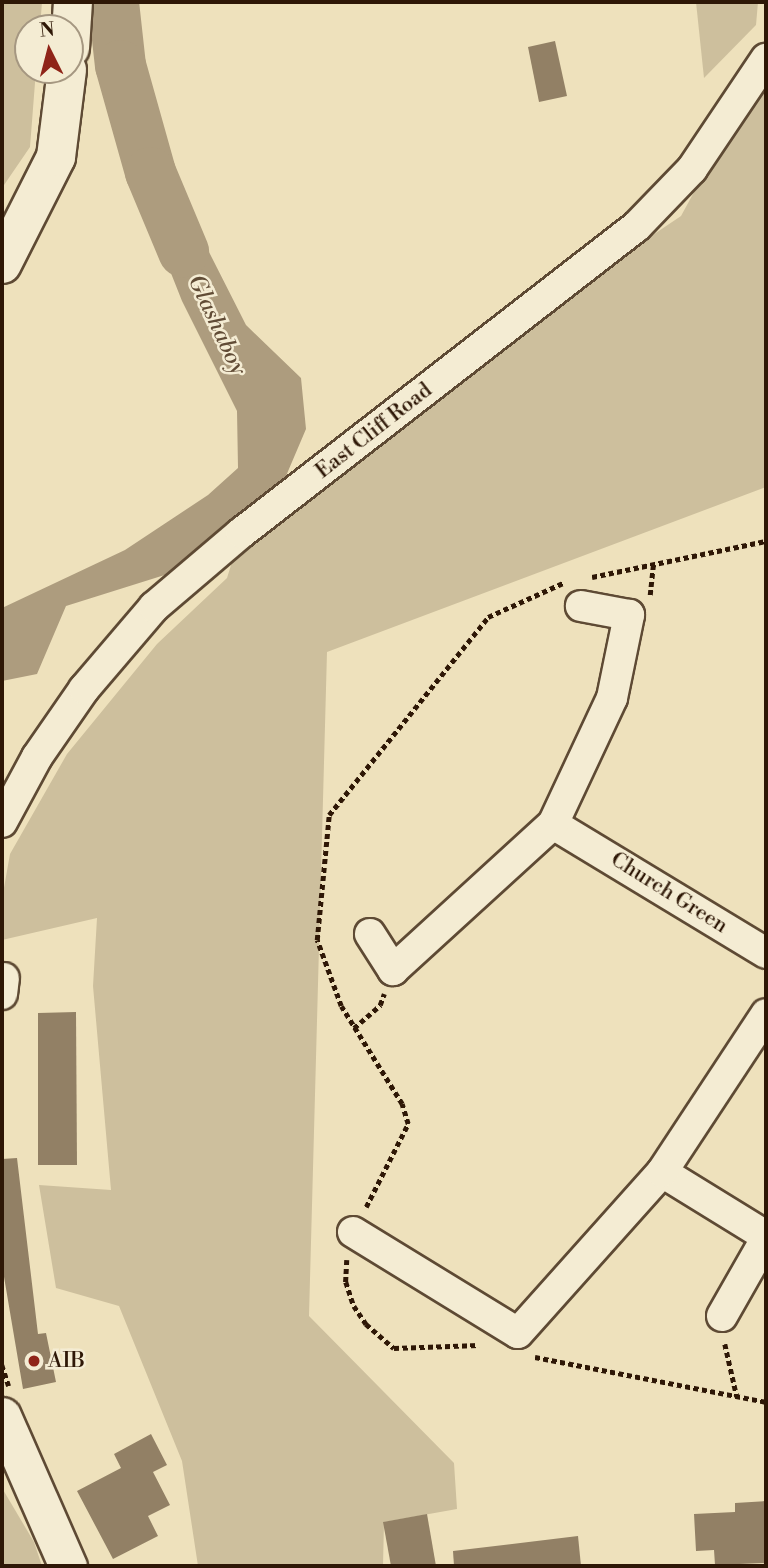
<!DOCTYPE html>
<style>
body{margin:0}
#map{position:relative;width:768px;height:1568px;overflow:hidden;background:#eee1bc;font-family:"Libre Bodoni",serif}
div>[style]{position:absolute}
.green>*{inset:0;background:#cdbf9d}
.water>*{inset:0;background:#ad9c7e}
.river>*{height:51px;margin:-25.5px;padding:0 25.5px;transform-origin:25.5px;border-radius:25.5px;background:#ad9c7e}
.building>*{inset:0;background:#928065}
.path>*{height:4.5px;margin-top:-2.25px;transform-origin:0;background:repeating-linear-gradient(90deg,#2e1706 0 5px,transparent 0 8.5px)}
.roads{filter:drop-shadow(2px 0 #5e4a34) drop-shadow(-2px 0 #5e4a34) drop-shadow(0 2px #5e4a34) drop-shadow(0 -2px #5e4a34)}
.minor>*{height:30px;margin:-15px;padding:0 15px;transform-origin:15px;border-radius:15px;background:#f4ecd3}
.tertiary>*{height:37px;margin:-18.5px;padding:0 18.5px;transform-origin:18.5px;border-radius:18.5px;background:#f4ecd3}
.secondary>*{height:38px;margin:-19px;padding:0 19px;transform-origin:19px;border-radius:19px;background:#f4ecd3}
.dots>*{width:19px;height:19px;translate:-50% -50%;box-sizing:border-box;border:4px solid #f4ecd3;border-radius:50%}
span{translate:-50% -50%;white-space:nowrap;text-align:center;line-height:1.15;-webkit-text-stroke:5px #f4ecd3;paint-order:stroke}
.street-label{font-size:21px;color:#2e1706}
.poi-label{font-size:21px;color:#2e1706}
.left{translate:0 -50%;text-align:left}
.water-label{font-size:23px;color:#614c36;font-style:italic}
.frame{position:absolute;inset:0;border:4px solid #2e1706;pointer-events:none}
.north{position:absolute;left:14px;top:14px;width:70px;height:70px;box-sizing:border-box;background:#f4ecd3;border:2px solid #a59781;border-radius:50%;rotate:354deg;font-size:19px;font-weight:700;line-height:28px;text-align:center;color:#2e1706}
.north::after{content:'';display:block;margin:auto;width:24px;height:32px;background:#8f2418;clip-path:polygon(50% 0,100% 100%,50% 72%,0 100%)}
</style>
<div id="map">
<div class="green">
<i style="clip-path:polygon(2px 2px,42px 2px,40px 28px,28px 28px,28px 70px,36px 70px,30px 147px,2px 188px)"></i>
<i style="clip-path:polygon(696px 2px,758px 2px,756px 25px,704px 78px)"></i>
<i style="clip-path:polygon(766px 60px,766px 487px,327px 652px,309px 1316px,454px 1463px,457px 1509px,384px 1522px,383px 1566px,198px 1566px,182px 1461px,119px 1306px,56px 1288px,39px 1185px,111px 1190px,93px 986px,97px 918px,2px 940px,2px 899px,10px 854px,67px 754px,157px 644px,227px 578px,241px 533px,454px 369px,681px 216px)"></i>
<i style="clip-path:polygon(2px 1488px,34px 1542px,42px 1566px,2px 1566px)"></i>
</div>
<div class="water">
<i style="clip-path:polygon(173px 181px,246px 325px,301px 378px,306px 429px,286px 476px,250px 510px,171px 573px,66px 606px,37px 674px,2px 681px,2px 608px,125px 550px,208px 495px,238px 468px,237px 411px,182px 301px,140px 195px)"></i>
</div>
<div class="river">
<i style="left:113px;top:2px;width:63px;rotate:83.7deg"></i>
<i style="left:120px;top:65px;width:111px;rotate:74.3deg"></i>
<i style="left:150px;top:172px;width:86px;rotate:67.3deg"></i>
</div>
<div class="building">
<i style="clip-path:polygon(555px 41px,567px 96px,539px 102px,528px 47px)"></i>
<i style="clip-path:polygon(76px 1012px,77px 1165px,38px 1165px,38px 1013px)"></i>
<i style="clip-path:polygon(17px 1158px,38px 1334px,46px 1333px,56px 1382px,23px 1389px,2px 1265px,2px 1159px)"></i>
<i style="clip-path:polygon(151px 1434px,167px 1465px,153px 1472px,170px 1505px,148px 1516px,158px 1536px,113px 1559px,77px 1491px,121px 1468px,114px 1454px)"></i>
<i style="clip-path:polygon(766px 1501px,766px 1563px,715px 1565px,714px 1550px,696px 1551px,694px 1514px,735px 1512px,735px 1503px)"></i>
<i style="clip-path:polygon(427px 1514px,436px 1566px,391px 1566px,383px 1522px)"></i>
<i style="clip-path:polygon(578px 1536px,581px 1566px,454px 1566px,453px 1551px)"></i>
</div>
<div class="path">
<i style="left:592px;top:577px;width:178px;rotate:-11.7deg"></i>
<i style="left:650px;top:595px;width:31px;rotate:-84deg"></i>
<i style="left:354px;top:1028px;width:35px;rotate:-41deg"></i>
<i style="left:380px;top:1005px;width:12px;rotate:-70deg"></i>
<i style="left:366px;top:1207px;width:93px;rotate:-63.2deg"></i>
<i style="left:408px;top:1124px;width:21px;rotate:-107deg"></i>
<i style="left:402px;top:1104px;width:115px;rotate:-121.9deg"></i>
<i style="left:341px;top:1006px;width:70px;rotate:-110deg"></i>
<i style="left:317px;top:940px;width:126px;rotate:-84.5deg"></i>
<i style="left:329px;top:815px;width:254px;rotate:-51.2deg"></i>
<i style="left:488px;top:617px;width:82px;rotate:-24.4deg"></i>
<i style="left:347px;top:1260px;width:22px;rotate:93deg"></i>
<i style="left:346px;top:1282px;width:25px;rotate:72deg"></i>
<i style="left:354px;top:1306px;width:22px;rotate:56deg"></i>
<i style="left:366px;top:1324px;width:37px;rotate:41deg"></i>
<i style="left:394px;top:1348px;width:85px;rotate:-2deg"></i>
<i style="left:725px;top:1344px;width:54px;rotate:77.2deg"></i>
<i style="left:535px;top:1357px;width:235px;rotate:11deg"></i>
<i style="left:2px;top:1365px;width:22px;rotate:72deg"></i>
</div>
<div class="roads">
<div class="minor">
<i style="left:2px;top:822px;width:74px;rotate:-61.7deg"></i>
<i style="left:37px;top:757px;width:83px;rotate:-55.3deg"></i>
<i style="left:84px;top:689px;width:108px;rotate:-49.5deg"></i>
<i style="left:154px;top:607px;width:114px;rotate:-40.4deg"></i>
<i style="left:241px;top:533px;width:501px;rotate:-37.78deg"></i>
<i style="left:637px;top:226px;width:79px;rotate:-46deg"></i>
<i style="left:692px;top:169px;width:133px;rotate:-56.1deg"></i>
<i style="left:553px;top:824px;width:249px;rotate:31.2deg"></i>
<i style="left:370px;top:934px;width:43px;rotate:57.4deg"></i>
<i style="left:393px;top:970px;width:217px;rotate:-42.4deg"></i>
<i style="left:553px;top:824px;width:139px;rotate:-64.9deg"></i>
<i style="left:612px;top:698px;width:85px;rotate:-78.4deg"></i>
<i style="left:629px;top:615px;width:49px;rotate:-169.4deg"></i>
<i style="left:2px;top:994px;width:16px;rotate:-83deg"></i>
<i style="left:662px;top:1172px;width:122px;rotate:31.6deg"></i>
<i style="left:353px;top:1232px;width:193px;rotate:31.5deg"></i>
<i style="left:518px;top:1333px;width:216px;rotate:-48.2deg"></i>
<i style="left:662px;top:1172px;width:189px;rotate:-56.6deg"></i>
<i style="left:722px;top:1316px;width:89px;rotate:-60.3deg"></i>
</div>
<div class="tertiary">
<i style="left:2px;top:1416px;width:164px;rotate:66.3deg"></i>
</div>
<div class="secondary">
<i style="left:70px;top:48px;width:46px;rotate:-86.3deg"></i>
<i style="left:2px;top:264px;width:120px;rotate:-63.2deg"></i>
<i style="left:56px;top:157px;width:88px;rotate:-82.8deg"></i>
</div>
</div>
<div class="dots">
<i style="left:34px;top:1361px;background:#8f2418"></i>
</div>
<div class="street-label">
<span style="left:374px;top:431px;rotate:-38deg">East Cliff Road</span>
<span style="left:669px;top:893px;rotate:32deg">Church Green</span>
</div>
<div class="poi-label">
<span class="left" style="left:48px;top:1361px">AIB</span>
</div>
<div class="water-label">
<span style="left:217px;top:325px;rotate:65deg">Glashaboy</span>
</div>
<div class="frame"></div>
<div class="north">N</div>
</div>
